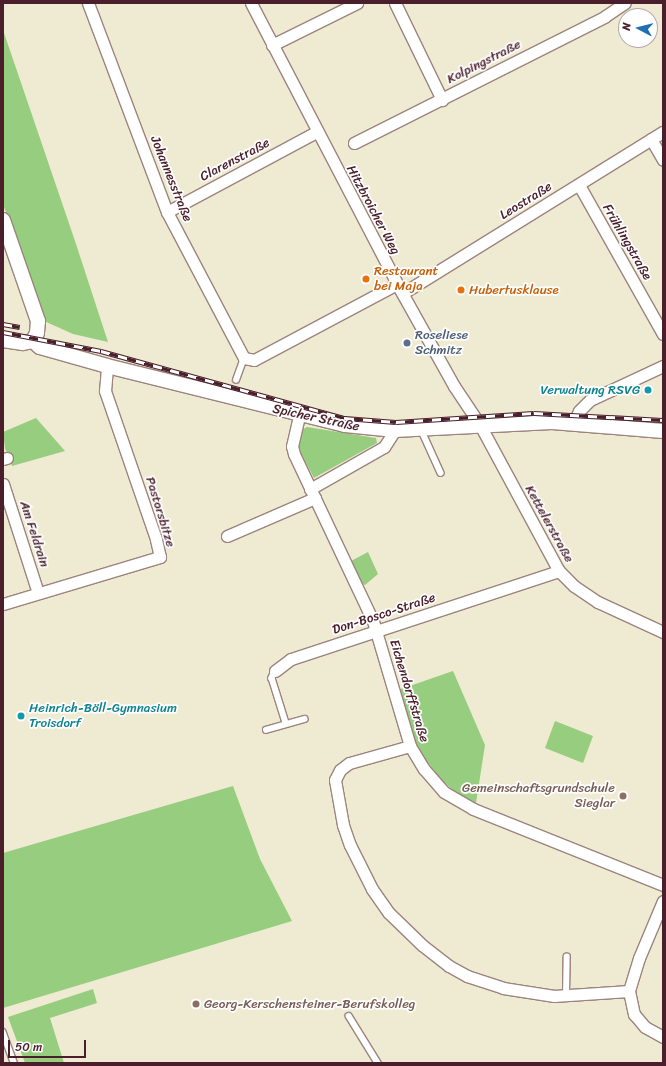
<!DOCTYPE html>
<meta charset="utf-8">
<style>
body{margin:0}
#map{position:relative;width:666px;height:1066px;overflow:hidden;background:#efead2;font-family:Sriracha,sans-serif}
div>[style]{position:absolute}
.green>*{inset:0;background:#97cd7e}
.roads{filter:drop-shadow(1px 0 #9c847e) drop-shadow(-1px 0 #9c847e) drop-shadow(0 1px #9c847e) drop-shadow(0 -1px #9c847e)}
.service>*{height:5.5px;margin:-2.75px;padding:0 2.75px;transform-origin:2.75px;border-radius:2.75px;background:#fff}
.minor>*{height:11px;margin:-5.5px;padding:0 5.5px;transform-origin:5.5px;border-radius:5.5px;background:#fff}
.tertiary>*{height:14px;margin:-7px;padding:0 7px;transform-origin:7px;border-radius:7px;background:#fff}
.rail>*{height:4.5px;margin-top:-2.25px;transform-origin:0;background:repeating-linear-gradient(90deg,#fff 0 9px,#4a1f2b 0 18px);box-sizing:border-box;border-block:1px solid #4a1f2b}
.dots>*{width:11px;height:11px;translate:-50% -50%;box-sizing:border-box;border:2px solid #fff;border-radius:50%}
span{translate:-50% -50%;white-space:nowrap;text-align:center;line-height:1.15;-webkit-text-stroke:3.5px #fff;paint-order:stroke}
.street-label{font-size:13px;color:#4a1f2b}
.food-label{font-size:13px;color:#c56008}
.left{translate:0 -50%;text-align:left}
.service-label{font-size:13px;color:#4e5e75}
.culture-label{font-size:13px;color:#0d838f}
.right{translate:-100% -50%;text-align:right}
.education-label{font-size:13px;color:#785e54}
.frame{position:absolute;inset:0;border:4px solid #4a1f2b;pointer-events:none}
.north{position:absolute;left:618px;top:8px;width:40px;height:40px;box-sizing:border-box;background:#fff;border:1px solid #b7a5aa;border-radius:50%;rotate:277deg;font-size:11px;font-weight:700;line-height:16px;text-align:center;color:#4a1f2b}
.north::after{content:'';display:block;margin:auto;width:14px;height:18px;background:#1f6fb2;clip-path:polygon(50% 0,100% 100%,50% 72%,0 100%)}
.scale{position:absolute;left:8px;top:1040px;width:78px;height:18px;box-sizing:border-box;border:2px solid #4a1f2b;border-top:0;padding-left:5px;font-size:12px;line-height:14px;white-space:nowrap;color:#4a1f2b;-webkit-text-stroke:3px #fff;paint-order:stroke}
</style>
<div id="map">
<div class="green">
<i style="clip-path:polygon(3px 30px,75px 241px,108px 342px,73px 334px,44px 321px,3px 204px)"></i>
<i style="clip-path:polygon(36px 418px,65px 451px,12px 466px,5px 448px,3px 432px)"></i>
<i style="clip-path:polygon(307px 427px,376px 438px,377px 443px,314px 478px,299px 450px,301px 430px)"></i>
<i style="clip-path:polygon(368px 552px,378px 574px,365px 585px,361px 583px,351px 561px)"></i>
<i style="clip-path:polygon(453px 671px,485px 745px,476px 803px,458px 795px,439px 777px,426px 760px,415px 745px,398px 690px)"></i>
<i style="clip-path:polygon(555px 721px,593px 736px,583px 763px,545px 748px)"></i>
<i style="clip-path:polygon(233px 786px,260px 859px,292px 921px,3px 1008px,3px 853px)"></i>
<i style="clip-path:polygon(93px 989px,97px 1003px,50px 1018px,64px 1063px,25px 1063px,8px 1017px)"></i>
</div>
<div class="roads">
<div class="service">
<i style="left:236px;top:380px;width:23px;rotate:-70deg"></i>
<i style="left:421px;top:429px;width:48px;rotate:65.6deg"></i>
<i style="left:275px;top:671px;width:8px;rotate:113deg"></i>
<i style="left:272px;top:678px;width:47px;rotate:72.7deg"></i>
<i style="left:266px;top:730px;width:40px;rotate:-16deg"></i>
<i style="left:566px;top:996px;width:39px;rotate:-89deg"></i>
<i style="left:349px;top:1016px;width:55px;rotate:58.3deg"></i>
<i style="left:3px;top:1032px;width:33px;rotate:70deg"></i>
</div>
<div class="minor">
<i style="left:88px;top:3px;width:223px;rotate:69.3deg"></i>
<i style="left:167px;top:212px;width:165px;rotate:62.2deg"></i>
<i style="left:244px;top:358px;width:10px;rotate:11deg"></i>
<i style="left:254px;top:360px;width:162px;rotate:-28deg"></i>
<i style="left:251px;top:3px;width:317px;rotate:62.5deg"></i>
<i style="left:397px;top:284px;width:117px;rotate:60.8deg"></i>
<i style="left:454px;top:386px;width:47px;rotate:56.3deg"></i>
<i style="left:480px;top:425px;width:166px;rotate:61.6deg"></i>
<i style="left:559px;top:571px;width:21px;rotate:45deg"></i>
<i style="left:574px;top:586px;width:29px;rotate:34deg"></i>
<i style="left:598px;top:602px;width:72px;rotate:24.8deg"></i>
<i style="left:395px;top:3px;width:108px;rotate:64.1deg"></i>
<i style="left:272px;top:45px;width:95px;rotate:-26.3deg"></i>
<i style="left:651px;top:139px;width:24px;rotate:60deg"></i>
<i style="left:354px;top:143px;width:280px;rotate:-26.7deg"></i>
<i style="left:604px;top:17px;width:25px;rotate:-34deg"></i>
<i style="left:579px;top:185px;width:171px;rotate:60.6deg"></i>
<i style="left:167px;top:212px;width:169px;rotate:-28.2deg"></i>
<i style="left:403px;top:293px;width:306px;rotate:-31.8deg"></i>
<i style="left:299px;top:416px;width:31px;rotate:103deg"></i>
<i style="left:292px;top:446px;width:8px;rotate:76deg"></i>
<i style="left:294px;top:454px;width:185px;rotate:64.7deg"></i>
<i style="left:373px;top:621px;width:130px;rotate:73.5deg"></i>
<i style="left:410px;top:746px;width:27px;rotate:59deg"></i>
<i style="left:424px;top:769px;width:30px;rotate:49deg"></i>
<i style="left:444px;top:792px;width:34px;rotate:30deg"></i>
<i style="left:473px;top:809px;width:205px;rotate:21.8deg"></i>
<i style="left:573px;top:423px;width:13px;rotate:-63deg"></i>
<i style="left:579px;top:411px;width:16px;rotate:-45deg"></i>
<i style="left:590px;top:400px;width:81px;rotate:-25deg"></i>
<i style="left:3px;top:459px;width:4px;rotate:-14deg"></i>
<i style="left:3px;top:484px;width:114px;rotate:72.2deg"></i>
<i style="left:310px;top:489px;width:85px;rotate:-29.6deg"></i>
<i style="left:384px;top:447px;width:20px;rotate:-57deg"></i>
<i style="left:227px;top:536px;width:96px;rotate:-23.4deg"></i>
<i style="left:3px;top:604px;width:164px;rotate:-16.7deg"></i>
<i style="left:160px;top:557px;width:18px;rotate:-103deg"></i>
<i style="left:156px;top:539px;width:157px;rotate:-109deg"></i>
<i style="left:105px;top:391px;width:25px;rotate:-85deg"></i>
<i style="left:275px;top:671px;width:20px;rotate:-37deg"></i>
<i style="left:291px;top:659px;width:282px;rotate:-18.2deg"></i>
<i style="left:410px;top:746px;width:63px;rotate:164.4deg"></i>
<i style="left:349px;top:763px;width:11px;rotate:142deg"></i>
<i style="left:340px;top:770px;width:11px;rotate:117deg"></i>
<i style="left:335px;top:780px;width:46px;rotate:79.9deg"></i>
<i style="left:343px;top:825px;width:21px;rotate:71deg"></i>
<i style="left:350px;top:845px;width:49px;rotate:63.4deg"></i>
<i style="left:372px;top:889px;width:29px;rotate:55deg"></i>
<i style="left:389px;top:913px;width:46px;rotate:44.1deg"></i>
<i style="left:422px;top:945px;width:34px;rotate:38deg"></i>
<i style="left:449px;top:966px;width:21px;rotate:29deg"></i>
<i style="left:467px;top:976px;width:38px;rotate:18deg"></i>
<i style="left:503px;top:988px;width:52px;rotate:8.9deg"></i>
<i style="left:554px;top:996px;width:75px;rotate:-3.8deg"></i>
<i style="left:663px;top:901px;width:62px;rotate:112.8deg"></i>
<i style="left:639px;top:958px;width:34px;rotate:107deg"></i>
<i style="left:629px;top:991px;width:24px;rotate:78deg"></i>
<i style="left:634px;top:1014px;width:17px;rotate:50deg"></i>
<i style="left:645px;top:1027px;width:21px;rotate:29deg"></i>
</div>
<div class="tertiary">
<i style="left:3px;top:220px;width:107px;rotate:70.9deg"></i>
<i style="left:38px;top:321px;width:12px;rotate:95deg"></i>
<i style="left:37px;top:333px;width:9px;rotate:117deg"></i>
<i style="left:3px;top:340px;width:20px;rotate:9deg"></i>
<i style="left:23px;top:343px;width:10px;rotate:-11deg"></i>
<i style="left:33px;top:341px;width:9px;rotate:41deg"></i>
<i style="left:40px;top:347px;width:70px;rotate:15.8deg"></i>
<i style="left:107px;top:366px;width:245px;rotate:13.9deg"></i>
<i style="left:345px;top:425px;width:50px;rotate:5.7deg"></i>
<i style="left:395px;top:430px;width:157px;rotate:-2.9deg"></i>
<i style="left:552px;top:422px;width:111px;rotate:4.6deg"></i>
</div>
</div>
<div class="rail">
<i style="left:3px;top:324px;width:17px;rotate:10deg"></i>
<i style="left:3px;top:332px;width:100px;rotate:11deg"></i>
<i style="left:101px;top:351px;width:253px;rotate:15.4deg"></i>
<i style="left:345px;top:418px;width:51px;rotate:4.5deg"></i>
<i style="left:396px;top:422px;width:138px;rotate:-3.7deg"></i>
<i style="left:534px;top:413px;width:129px;rotate:3.1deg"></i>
</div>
<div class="dots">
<i style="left:366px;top:279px;background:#e8710a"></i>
<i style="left:461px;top:290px;background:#e8710a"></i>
<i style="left:407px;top:343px;background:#5c6f8a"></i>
<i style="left:648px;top:390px;background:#0f9aa8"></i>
<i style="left:21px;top:716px;background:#0f9aa8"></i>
<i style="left:623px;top:796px;background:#8d6e63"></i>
<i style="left:196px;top:1004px;background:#8d6e63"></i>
</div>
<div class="street-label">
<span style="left:484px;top:62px;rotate:-27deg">Kolpingstraße</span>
<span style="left:235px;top:160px;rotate:-28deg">Clarenstraße</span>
<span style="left:171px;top:179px;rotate:68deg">Johannesstraße</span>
<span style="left:526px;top:201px;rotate:-32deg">Leostraße</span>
<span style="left:373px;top:210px;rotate:62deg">Hitzbroicher Weg</span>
<span style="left:627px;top:242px;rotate:60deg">Frühlingstraße</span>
<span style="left:316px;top:418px;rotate:12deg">Spicher Straße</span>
<span style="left:160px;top:512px;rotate:73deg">Pastorsbitze</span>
<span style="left:549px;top:524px;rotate:61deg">Kettelerstraße</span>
<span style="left:34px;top:534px;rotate:72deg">Am Feldrain</span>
<span style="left:384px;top:614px;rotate:-18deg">Don-Bosco-Straße</span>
<span style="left:409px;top:691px;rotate:73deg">Eichendorffstraße</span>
</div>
<div class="food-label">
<span class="left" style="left:374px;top:279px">Restaurant<br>bei Maja</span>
<span class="left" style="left:469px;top:290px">Hubertusklause</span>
</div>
<div class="service-label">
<span class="left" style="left:415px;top:343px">Roseliese<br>Schmitz</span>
</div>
<div class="culture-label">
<span class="right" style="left:640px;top:390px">Verwaltung RSVG</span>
<span class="left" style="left:29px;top:716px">Heinrich-Böll-Gymnasium<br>Troisdorf</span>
</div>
<div class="education-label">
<span class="right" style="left:615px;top:796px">Gemeinschaftsgrundschule<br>Sieglar</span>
<span class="left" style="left:204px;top:1004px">Georg-Kerschensteiner-Berufskolleg</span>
</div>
<div class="frame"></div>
<div class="north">N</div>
<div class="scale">50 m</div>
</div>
